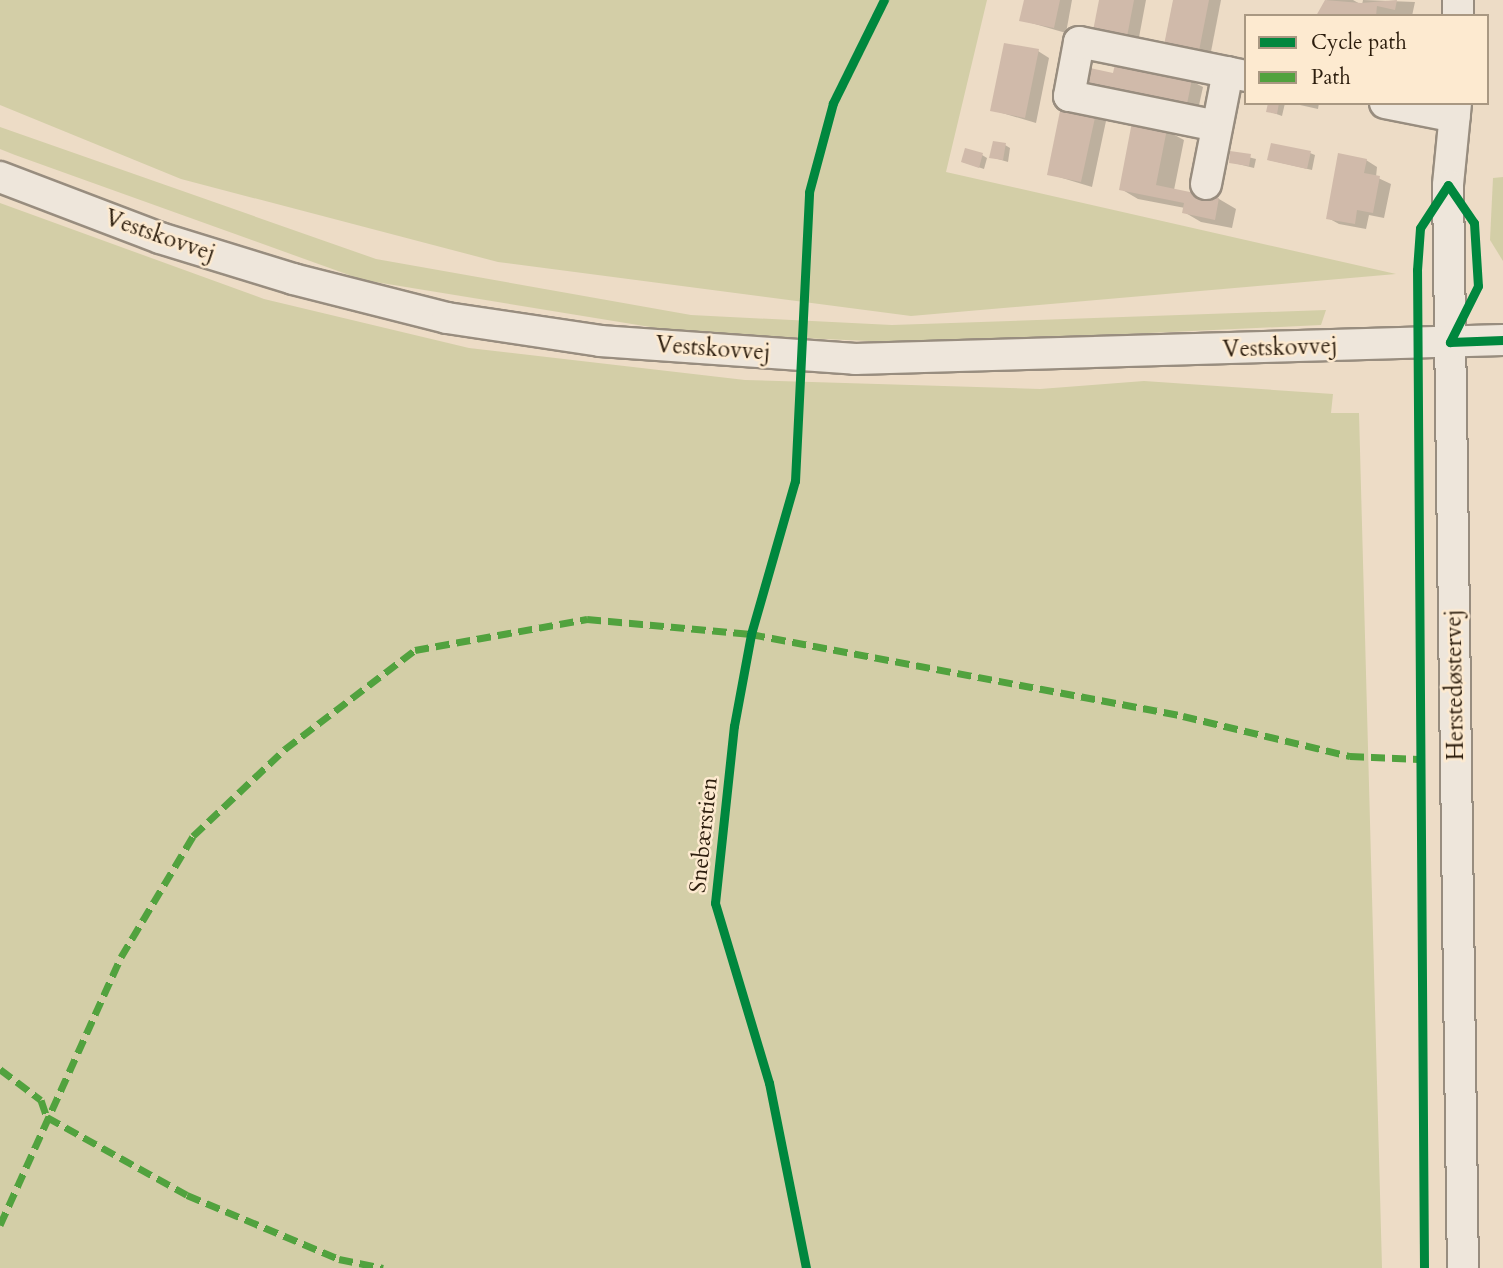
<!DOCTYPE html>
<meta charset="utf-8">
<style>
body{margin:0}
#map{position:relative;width:1503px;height:1268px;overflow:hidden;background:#eddcc6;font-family:Cardo,serif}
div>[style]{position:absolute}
.green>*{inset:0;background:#d3cea7}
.shadow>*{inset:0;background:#0003}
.building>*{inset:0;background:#d0baaa}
.roads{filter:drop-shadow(2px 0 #988d7f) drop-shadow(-2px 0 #988d7f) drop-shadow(0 2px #988d7f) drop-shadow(0 -2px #988d7f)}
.minor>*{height:30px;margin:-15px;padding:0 15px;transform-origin:15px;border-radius:15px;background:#eee6db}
.quiet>*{height:7px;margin-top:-3.5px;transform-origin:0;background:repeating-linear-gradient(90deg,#51a23e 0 14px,transparent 0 21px)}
.cycleway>*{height:9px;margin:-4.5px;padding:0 4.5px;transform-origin:4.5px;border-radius:4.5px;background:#00873e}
span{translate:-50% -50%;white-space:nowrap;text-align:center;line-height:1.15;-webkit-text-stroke:5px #fdead0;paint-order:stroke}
.street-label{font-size:23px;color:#2c1d0d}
.legend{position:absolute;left:1244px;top:14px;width:245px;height:91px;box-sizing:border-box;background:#fdead0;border:2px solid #a99882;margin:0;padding:9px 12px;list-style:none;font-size:21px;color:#2c1d0d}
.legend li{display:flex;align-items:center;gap:14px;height:35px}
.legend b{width:35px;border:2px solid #a99882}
</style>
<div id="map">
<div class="green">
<i style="clip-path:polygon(0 0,987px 0,946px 172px,1396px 274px,911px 316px,498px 262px,181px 179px,0 105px)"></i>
<i style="clip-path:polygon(0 127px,376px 259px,691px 315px,892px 325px,1326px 310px,1321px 325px,1128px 334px,891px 342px,687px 333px,363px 280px,15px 155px,0 149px)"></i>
<i style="clip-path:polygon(1503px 177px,1503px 261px,1490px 240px,1493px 178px)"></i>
<i style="clip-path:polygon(0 203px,264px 299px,469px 348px,745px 380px,1040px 389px,1144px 381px,1333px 394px,1331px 413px,1359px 413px,1382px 1268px,0 1268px)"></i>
</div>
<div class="shadow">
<i style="clip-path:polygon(1025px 0,1072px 0,1066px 33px,1021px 20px)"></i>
<i style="clip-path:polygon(1100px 0,1146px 0,1137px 48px,1105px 41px)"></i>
<i style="clip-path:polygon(1175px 0,1221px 0,1209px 62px,1176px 55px)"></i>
<i style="clip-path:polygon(1327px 0,1353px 0,1362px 5px,1363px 0,1415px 2px,1412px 16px,1318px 16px)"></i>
<i style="clip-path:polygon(1038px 51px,1049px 58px,1036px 123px,992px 110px)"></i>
<i style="clip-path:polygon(1114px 75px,1191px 81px,1203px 87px,1196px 119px)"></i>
<i style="clip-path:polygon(1270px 103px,1285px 103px,1282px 116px,1268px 111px)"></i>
<i style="clip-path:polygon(1319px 103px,1318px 109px,1291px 103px)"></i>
<i style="clip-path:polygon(1095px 115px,1106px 121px,1092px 187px,1049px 174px)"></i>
<i style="clip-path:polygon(1167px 131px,1184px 140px,1174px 190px,1219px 199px,1236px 209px,1232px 228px,1201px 222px,1184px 212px,1185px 208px,1138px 199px,1121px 189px)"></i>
<i style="clip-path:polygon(1005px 145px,1010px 148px,1008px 162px,991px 157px)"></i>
<i style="clip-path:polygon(1232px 153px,1256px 159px,1254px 168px,1230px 162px)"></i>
<i style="clip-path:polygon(1310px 153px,1315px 155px,1312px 170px,1269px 160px)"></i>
<i style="clip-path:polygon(982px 155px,987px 158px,984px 169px,963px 162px)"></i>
<i style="clip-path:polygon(1366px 160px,1377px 167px,1376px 177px,1391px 184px,1384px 218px,1369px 215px,1366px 229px,1339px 224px,1328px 218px)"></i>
</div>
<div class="building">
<i style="clip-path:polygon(1024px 0,1060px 0,1054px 28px,1019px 21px)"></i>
<i style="clip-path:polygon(1099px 0,1134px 0,1126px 42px,1092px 36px)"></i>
<i style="clip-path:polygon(1173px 0,1209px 0,1198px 56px,1163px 50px)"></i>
<i style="clip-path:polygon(1325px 0,1361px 3px,1397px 0,1395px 10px,1377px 6px,1376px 16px,1316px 16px)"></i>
<i style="clip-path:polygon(1004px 43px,1039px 49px,1025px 118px,990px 111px)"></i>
<i style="clip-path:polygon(1115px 64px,1192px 79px,1185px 114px,1085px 92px,1090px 68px,1113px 73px)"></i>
<i style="clip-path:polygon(1268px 103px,1279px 103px,1277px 114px,1266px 112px)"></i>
<i style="clip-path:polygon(1061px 106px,1096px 113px,1081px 182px,1047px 175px)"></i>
<i style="clip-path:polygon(1132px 122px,1167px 129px,1156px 185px,1219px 198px,1215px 220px,1182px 213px,1184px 203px,1119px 190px)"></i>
<i style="clip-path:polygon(993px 141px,1006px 143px,1003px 160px,989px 158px)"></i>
<i style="clip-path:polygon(1271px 143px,1311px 151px,1307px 169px,1267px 160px)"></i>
<i style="clip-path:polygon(965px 148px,983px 153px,979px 168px,961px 162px)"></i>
<i style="clip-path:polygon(1230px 151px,1251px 154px,1249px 166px,1229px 163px)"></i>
<i style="clip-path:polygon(1338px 153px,1367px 159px,1364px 173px,1380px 176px,1373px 213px,1357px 210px,1355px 224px,1326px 219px)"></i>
</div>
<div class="roads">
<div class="minor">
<i style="left:1458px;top:16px;width:16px;rotate:-90deg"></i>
<i style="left:1385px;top:103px;width:71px;rotate:11.3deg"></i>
<i style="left:1456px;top:103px;width:82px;rotate:95.6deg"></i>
<i style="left:1448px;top:185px;width:1083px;rotate:89.21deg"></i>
<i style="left:1217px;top:126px;width:151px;rotate:-168.5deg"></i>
<i style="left:1069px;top:96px;width:55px;rotate:-79.5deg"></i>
<i style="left:1079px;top:42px;width:170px;rotate:11.5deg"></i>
<i style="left:0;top:177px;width:171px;rotate:20.9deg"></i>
<i style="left:160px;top:238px;width:139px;rotate:17.1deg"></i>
<i style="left:293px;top:279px;width:159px;rotate:14.2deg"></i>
<i style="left:447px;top:318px;width:155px;rotate:8.5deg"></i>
<i style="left:600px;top:341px;width:256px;rotate:4deg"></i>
<i style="left:855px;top:359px;width:648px;rotate:-1.68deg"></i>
<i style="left:1206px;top:184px;width:114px;rotate:-78.9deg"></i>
</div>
</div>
<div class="quiet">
<i style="left:0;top:1069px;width:51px;rotate:37.1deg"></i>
<i style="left:41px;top:1100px;width:18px;rotate:71deg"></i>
<i style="left:47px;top:1117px;width:160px;rotate:29.1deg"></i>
<i style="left:187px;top:1195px;width:165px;rotate:22.8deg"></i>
<i style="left:339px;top:1259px;width:45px;rotate:11.6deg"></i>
<i style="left:0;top:1225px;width:294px;rotate:-65.7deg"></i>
<i style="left:121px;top:957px;width:141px;rotate:-59.2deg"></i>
<i style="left:193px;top:836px;width:127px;rotate:-43.4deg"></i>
<i style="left:285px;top:749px;width:163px;rotate:-37.3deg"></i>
<i style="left:415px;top:650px;width:175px;rotate:-10.2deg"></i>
<i style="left:587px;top:619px;width:165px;rotate:5.2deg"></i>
<i style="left:751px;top:634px;width:440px;rotate:10.7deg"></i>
<i style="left:1183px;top:716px;width:172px;rotate:13.5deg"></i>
<i style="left:1350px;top:756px;width:69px;rotate:2.5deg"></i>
</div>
<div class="cycleway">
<i style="left:806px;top:1268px;width:189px;rotate:-101.3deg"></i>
<i style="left:769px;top:1083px;width:188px;rotate:-106.7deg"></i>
<i style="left:715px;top:903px;width:178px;rotate:-83.9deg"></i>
<i style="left:734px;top:726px;width:94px;rotate:-79.5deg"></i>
<i style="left:751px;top:634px;width:159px;rotate:-74deg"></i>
<i style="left:795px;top:481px;width:289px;rotate:-87.2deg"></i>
<i style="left:809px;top:192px;width:92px;rotate:-74.9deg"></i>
<i style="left:833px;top:103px;width:115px;rotate:-63.7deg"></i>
<i style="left:1424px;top:1268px;width:998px;rotate:-90.4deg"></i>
<i style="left:1417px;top:270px;width:42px;rotate:-85.9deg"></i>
<i style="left:1420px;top:228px;width:51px;rotate:-56.9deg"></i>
<i style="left:1448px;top:185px;width:46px;rotate:55.6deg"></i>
<i style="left:1474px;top:223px;width:63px;rotate:86.4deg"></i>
<i style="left:1478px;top:286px;width:63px;rotate:116.6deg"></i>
<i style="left:1450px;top:342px;width:53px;rotate:-2.2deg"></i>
</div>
<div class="street-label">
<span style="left:160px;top:236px;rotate:19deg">Vestskovvej</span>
<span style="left:1280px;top:348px;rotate:-2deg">Vestskovvej</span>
<span style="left:713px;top:349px;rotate:4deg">Vestskovvej</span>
<span style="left:1455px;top:685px;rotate:-91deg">Herstedøstervej</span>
<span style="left:704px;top:835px;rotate:-84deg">Snebærstien</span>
</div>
<ul class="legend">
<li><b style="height:9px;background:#00873e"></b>Cycle path</li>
<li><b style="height:9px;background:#51a23e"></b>Path</li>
</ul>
</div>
